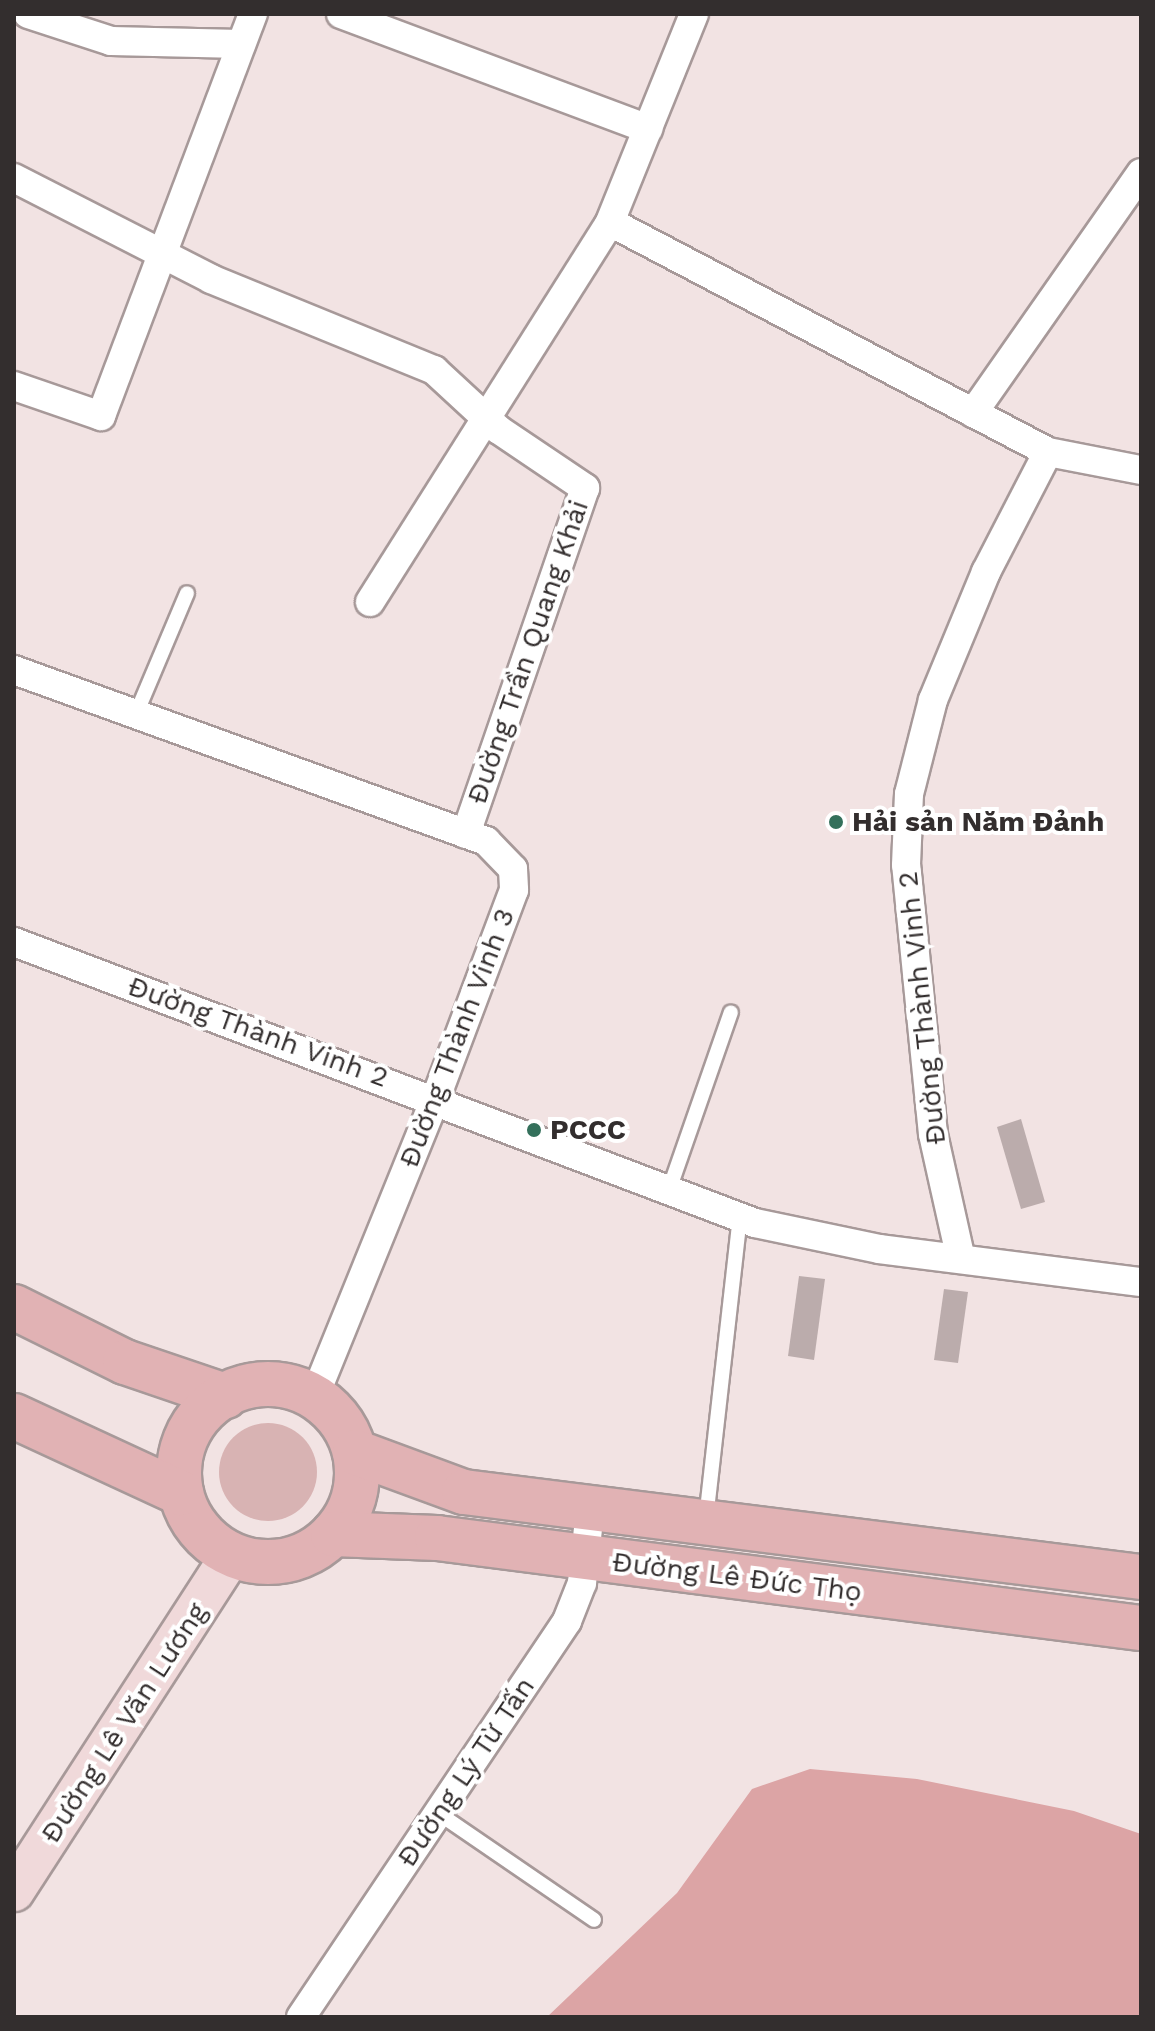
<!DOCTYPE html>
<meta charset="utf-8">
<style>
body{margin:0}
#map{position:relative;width:1155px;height:2031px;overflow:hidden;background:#f2e3e3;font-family:"Work Sans",sans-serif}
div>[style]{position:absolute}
.green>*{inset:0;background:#d8b3b3}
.round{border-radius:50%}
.forest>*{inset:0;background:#dca4a5}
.building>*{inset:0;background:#bbacac}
.roads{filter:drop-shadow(2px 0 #a79999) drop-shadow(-2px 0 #a79999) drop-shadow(0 2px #a79999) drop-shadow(0 -2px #a79999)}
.lane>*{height:14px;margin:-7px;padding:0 7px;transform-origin:7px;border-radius:7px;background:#fff}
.street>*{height:28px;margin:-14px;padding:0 14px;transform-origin:14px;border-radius:14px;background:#fff}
.secondary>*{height:40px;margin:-20px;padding:0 20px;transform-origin:20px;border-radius:20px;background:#f0d9da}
.primary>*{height:44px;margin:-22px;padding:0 22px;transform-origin:22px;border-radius:22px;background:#e1b2b4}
.primary>.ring{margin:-22px;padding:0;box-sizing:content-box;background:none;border:44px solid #e1b2b4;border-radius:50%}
.dots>*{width:22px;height:22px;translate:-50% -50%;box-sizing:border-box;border:4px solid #fff;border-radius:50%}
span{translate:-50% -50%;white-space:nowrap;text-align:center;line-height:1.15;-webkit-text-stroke:8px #fff;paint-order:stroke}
.street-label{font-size:28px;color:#332e2e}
.poi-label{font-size:28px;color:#332e2e;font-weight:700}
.left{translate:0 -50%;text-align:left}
.frame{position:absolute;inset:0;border:16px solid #332e2e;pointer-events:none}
</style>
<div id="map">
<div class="green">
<i class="round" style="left:219px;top:1423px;width:98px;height:98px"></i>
</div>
<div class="forest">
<i style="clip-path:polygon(810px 1769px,917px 1779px,1074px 1811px,1141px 1834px,1141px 2017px,547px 2017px,677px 1893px,752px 1789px)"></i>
</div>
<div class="building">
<i style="clip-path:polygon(1021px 1119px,1045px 1202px,1021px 1209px,997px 1127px)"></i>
<i style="clip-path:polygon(799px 1276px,825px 1279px,814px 1360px,788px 1356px)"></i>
<i style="clip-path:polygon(944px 1289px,968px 1292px,958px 1363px,934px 1360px)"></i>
</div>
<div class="roads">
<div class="lane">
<i style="left:136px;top:714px;width:131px;rotate:-67.1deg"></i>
<i style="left:669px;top:1190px;width:188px;rotate:-70.8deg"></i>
<i style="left:706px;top:1519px;width:304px;rotate:-83.6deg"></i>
<i style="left:438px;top:1813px;width:189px;rotate:34.4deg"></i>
</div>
<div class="street">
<i style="left:28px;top:14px;width:87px;rotate:18deg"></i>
<i style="left:111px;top:41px;width:130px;rotate:1.3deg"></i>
<i style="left:341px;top:14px;width:328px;rotate:20.5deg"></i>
<i style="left:14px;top:178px;width:221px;rotate:27.1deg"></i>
<i style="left:211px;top:279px;width:241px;rotate:22.2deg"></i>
<i style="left:434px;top:370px;width:88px;rotate:42.7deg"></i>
<i style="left:499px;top:430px;width:104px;rotate:34deg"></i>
<i style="left:585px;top:488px;width:366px;rotate:109deg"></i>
<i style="left:610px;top:222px;width:495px;rotate:27.7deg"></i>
<i style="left:1048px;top:452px;width:95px;rotate:11deg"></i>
<i style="left:14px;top:386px;width:92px;rotate:19deg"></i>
<i style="left:101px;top:416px;width:430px;rotate:-69.3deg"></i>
<i style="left:973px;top:413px;width:293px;rotate:-55deg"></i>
<i style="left:370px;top:602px;width:449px;rotate:-57.7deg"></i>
<i style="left:610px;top:222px;width:224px;rotate:-68deg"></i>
<i style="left:14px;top:670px;width:502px;rotate:19.91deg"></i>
<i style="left:486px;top:841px;width:39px;rotate:46deg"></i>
<i style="left:513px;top:869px;width:21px;rotate:87deg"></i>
<i style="left:514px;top:890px;width:221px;rotate:110.6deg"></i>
<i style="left:436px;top:1097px;width:324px;rotate:112.1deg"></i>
<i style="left:14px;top:942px;width:792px;rotate:20.77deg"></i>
<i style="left:755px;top:1223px;width:127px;rotate:11.8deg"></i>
<i style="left:879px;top:1249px;width:264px;rotate:7.2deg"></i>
<i style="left:960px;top:1255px;width:124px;rotate:-102.6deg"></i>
<i style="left:933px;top:1134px;width:270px;rotate:-95.7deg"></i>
<i style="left:906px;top:865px;width:71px;rotate:-87.6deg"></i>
<i style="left:909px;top:794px;width:97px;rotate:-75.7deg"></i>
<i style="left:933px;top:700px;width:139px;rotate:-67.5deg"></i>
<i style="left:986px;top:572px;width:135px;rotate:-62.7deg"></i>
<i style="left:301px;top:2017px;width:477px;rotate:-56.1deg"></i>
<i style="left:567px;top:1621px;width:41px;rotate:-68.5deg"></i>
<i style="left:582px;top:1583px;width:72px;rotate:-83.7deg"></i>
</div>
<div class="secondary">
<i style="left:14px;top:1891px;width:401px;rotate:-57.1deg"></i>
</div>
<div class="primary">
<i style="left:14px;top:1307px;width:124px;rotate:26.4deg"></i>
<i style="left:125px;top:1362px;width:106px;rotate:18.8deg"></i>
<i class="ring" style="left:179px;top:1384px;width:134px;height:134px"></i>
<i style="left:14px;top:1416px;width:184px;rotate:24.8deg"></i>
<i style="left:355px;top:1452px;width:116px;rotate:20.2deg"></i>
<i style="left:464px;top:1492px;width:682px;rotate:7.16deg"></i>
<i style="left:333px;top:1534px;width:104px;rotate:2.2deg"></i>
<i style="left:437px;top:1538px;width:710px;rotate:7.29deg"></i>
</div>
</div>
<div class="dots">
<i style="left:836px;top:822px;background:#34705b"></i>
<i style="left:534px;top:1130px;background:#34705b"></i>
</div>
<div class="street-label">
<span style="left:528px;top:652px;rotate:-71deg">Đường Trần Quang Khải</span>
<span style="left:922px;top:1008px;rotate:-96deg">Đường Thành Vinh 2</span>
<span style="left:258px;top:1032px;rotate:20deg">Đường Thành Vinh 2</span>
<span style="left:457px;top:1038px;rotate:-69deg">Đường Thành Vinh 3</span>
<span style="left:737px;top:1577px;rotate:7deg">Đường Lê Đức Thọ</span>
<span style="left:124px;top:1723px;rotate:-57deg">Đường Lê Văn Lương</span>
<span style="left:466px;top:1772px;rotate:-56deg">Đường Lý Từ Tấn</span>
</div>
<div class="poi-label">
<span class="left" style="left:852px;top:822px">Hải sản Năm Đảnh</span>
<span class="left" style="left:550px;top:1130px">PCCC</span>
</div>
<div class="frame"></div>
</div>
